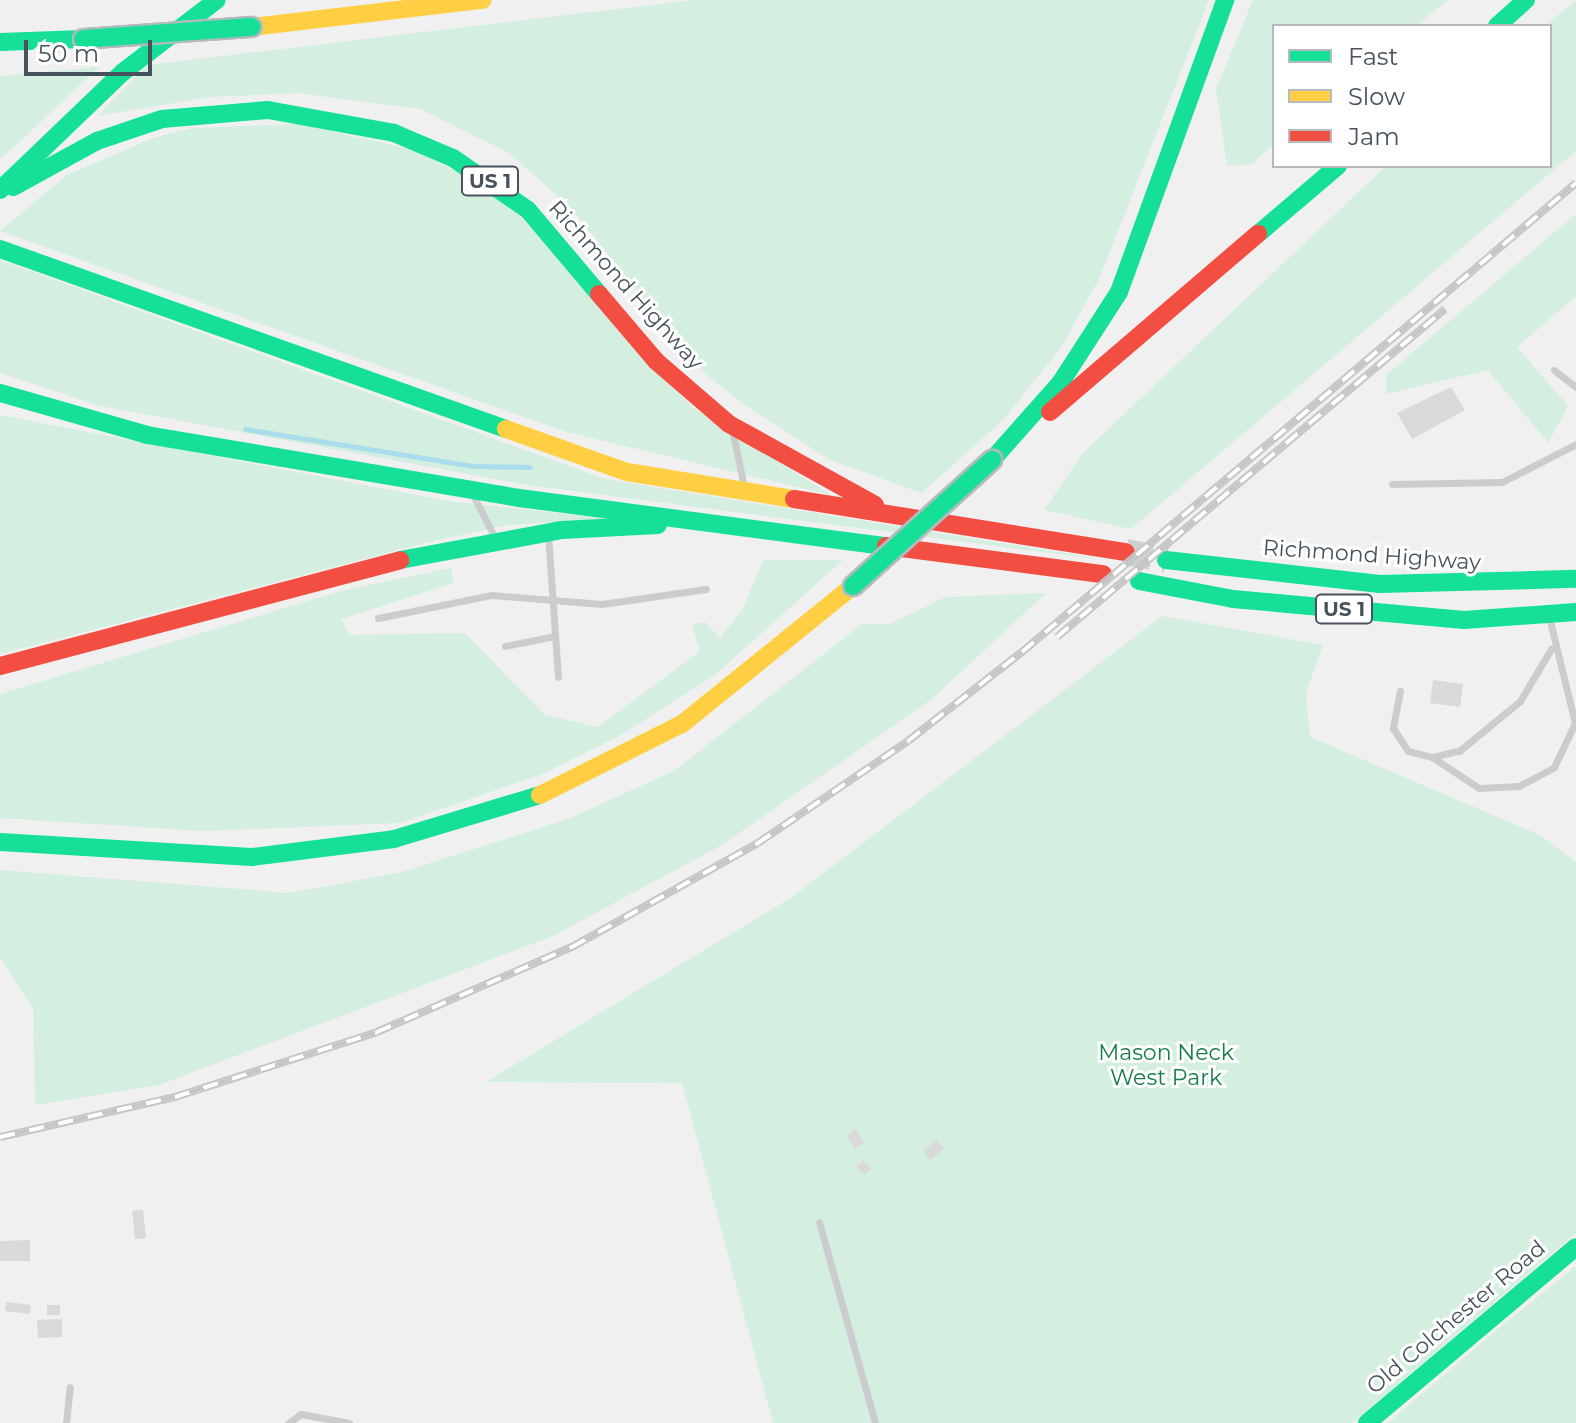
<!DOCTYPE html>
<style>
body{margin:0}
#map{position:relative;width:1576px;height:1423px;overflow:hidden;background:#f0f0f0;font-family:Montserrat,sans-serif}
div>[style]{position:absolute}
.green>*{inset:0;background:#d4efdf}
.stream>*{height:5px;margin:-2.5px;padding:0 2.5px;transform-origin:2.5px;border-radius:2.5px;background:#a9ddec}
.building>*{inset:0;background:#d9d9da}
.highway-tunnel>*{height:26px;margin-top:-13px;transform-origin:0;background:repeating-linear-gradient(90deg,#ced0d2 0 26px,transparent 0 39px)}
.lane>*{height:7px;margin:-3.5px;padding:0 3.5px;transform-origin:3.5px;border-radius:3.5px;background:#caccce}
.fast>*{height:18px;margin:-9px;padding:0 9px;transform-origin:9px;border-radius:9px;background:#16e098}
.slow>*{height:18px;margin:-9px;padding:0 9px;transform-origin:9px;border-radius:9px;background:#ffcf43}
.jam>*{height:18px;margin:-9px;padding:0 9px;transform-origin:9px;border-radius:9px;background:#f24e42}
.rail>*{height:8px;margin-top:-4px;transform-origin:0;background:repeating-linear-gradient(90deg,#fff 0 15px,#c5c6c8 0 30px);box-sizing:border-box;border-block:2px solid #c5c6c8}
.bridges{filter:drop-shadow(2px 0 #b5babf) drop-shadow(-2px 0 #b5babf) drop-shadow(0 2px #b5babf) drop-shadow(0 -2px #b5babf)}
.fast-bridge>*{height:18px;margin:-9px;padding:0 9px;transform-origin:9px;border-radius:9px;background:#16e098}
span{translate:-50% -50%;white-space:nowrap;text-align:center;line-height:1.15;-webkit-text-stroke:6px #fff;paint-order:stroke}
.shield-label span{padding:2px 6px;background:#fff;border:2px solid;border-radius:6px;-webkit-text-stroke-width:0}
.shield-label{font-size:20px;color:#47525c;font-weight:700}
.street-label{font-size:22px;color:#47525c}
.park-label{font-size:22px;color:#187d4c}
.legend{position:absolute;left:1272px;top:24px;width:280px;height:144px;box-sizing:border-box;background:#fff;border:2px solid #b5babe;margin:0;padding:10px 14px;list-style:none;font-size:24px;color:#47525c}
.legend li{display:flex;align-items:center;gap:16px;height:40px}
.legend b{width:40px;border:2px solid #b5babe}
.scale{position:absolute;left:24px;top:40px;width:128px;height:36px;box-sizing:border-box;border:4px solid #47525c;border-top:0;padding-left:10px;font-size:24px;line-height:28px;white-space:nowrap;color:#47525c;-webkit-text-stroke:6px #fff;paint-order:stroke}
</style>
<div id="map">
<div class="green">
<i style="clip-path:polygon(693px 0,1209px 0,1099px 279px,1062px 346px,1005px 418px,922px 493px,830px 460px,743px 404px,700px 369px,570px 207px,509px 153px,420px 109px,297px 93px,210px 97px,97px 116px,148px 65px)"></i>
<i style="clip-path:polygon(1253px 0,1448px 0,1416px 26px,1274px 26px,1274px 144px,1252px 164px,1227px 166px,1216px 89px)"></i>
<i style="clip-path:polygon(1576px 0,1576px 151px,1131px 529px,1044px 510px,1083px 453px,1386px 166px,1550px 166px,1545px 26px)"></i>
<i style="clip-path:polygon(99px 67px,14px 147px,0 159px,0 76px)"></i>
<i style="clip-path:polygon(299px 124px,414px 150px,470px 178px,515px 211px,691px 406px,831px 495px,566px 432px,0 231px,67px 175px,153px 138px,193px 128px)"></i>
<i style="clip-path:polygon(1576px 214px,1576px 296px,1517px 347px,1568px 406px,1548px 443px,1488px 370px,1386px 394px,1386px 375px)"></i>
<i style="clip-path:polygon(0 260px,605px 479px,1113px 561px,527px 485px,100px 406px,0 373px)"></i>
<i style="clip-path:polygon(0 415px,448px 501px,614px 519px,508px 525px,425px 543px,0 654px)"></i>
<i style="clip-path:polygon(763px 560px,843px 560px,715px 675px,624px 733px,540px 775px,400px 823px,202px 831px,0 818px,0 694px,344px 590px,451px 568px,454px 583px,341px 619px,350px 635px,465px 633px,545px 715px,598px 727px,700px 651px,692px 624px,705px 622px,720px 638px,743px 608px)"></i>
<i style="clip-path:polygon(1046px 593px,932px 699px,722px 845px,553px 936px,159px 1085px,35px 1105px,33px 1009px,0 957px,0 870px,289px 893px,402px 872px,568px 819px,674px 771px,862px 624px,889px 624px,946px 597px)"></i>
<i style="clip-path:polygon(1162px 616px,1323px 645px,1306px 693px,1310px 737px,1540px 835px,1576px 862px,1576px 1233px,1352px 1423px,773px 1423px,682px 1083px,486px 1082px,792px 897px)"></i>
<i style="clip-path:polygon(1576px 1266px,1576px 1423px,1388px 1423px,1493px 1333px)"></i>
</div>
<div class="stream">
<i style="left:245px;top:429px;width:231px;rotate:9.2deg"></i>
<i style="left:473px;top:466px;width:57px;rotate:1deg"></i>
</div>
<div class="building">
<i style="clip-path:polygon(1451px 387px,1465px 410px,1412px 439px,1397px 413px)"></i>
<i style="clip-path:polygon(1433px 680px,1463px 684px,1460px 707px,1430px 703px)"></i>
<i style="clip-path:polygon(855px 1129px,865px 1142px,855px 1149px,846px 1136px)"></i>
<i style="clip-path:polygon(937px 1140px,944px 1149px,930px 1160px,923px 1151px)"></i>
<i style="clip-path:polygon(863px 1160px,871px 1169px,864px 1175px,856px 1166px)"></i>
<i style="clip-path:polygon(143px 1210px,146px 1238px,135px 1239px,132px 1211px)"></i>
<i style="clip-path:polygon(30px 1240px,30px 1261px,0 1261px,0 1241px)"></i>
<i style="clip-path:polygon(6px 1302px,31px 1305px,30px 1314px,5px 1311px)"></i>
<i style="clip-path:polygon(47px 1305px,60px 1305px,60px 1315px,47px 1315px)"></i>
<i style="clip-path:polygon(62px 1319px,62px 1337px,38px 1338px,37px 1320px)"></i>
</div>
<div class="highway-tunnel">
<i style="left:1126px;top:552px;width:41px;rotate:11.3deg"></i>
</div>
<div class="lane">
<i style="left:1554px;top:370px;width:28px;rotate:38deg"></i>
<i style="left:733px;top:433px;width:55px;rotate:78.5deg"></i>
<i style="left:1392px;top:484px;width:110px;rotate:-1deg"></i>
<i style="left:1502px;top:482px;width:83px;rotate:-27.2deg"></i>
<i style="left:474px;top:497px;width:44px;rotate:62.9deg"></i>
<i style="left:548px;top:534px;width:143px;rotate:86deg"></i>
<i style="left:378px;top:618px;width:115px;rotate:-11.5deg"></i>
<i style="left:491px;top:595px;width:111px;rotate:4.6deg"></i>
<i style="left:602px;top:604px;width:105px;rotate:-8.2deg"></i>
<i style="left:505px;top:646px;width:51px;rotate:-11.3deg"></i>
<i style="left:1400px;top:691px;width:38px;rotate:101deg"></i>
<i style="left:1393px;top:728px;width:27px;rotate:57deg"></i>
<i style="left:1408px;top:751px;width:25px;rotate:14deg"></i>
<i style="left:1432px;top:757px;width:28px;rotate:-13deg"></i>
<i style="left:1459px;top:751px;width:79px;rotate:-39.3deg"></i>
<i style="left:1520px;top:701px;width:61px;rotate:-59.2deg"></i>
<i style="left:1432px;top:757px;width:56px;rotate:33.4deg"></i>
<i style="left:1479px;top:788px;width:40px;rotate:-2.9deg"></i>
<i style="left:1519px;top:786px;width:40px;rotate:-28deg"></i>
<i style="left:1554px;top:767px;width:49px;rotate:-64.5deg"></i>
<i style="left:1575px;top:723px;width:105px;rotate:-103.8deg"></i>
<i style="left:819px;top:1222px;width:209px;rotate:74.4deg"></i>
<i style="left:66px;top:1423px;width:36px;rotate:-84deg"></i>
<i style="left:288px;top:1423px;width:16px;rotate:-35deg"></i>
<i style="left:301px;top:1414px;width:49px;rotate:10.6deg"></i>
</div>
<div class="fast">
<i style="left:1497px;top:26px;width:39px;rotate:-42deg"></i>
<i style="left:0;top:42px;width:83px;rotate:-2.1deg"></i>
<i style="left:13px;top:187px;width:96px;rotate:-28.7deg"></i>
<i style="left:97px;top:141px;width:69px;rotate:-18.7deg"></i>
<i style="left:162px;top:119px;width:106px;rotate:-4.9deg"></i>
<i style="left:268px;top:110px;width:128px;rotate:10.3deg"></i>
<i style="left:394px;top:133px;width:64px;rotate:23deg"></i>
<i style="left:453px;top:158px;width:91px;rotate:34.7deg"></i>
<i style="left:528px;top:210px;width:110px;rotate:49.8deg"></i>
<i style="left:0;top:190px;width:170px;rotate:-43.8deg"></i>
<i style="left:123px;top:72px;width:118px;rotate:-37.5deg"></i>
<i style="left:1258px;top:234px;width:105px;rotate:-40.4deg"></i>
<i style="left:0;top:249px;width:537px;rotate:19.58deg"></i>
<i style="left:0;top:393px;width:153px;rotate:15.9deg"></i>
<i style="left:147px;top:435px;width:377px;rotate:9.6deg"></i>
<i style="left:519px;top:498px;width:370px;rotate:7.5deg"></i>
<i style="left:992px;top:460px;width:104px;rotate:-48.5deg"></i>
<i style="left:1061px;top:382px;width:107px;rotate:-57.2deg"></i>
<i style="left:1119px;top:292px;width:311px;rotate:-70deg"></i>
<i style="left:400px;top:560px;width:165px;rotate:-10.5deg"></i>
<i style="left:562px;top:530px;width:96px;rotate:-3deg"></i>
<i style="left:1166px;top:560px;width:215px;rotate:6.4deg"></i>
<i style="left:1380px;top:584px;width:196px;rotate:-1.5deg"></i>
<i style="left:1139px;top:581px;width:96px;rotate:10.8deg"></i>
<i style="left:1233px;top:599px;width:232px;rotate:5.2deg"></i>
<i style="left:1464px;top:620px;width:112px;rotate:-4.1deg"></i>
<i style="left:0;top:842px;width:252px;rotate:3.4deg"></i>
<i style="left:252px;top:857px;width:143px;rotate:-7.2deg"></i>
<i style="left:394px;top:839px;width:152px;rotate:-16.8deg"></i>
<i style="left:1367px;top:1423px;width:273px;rotate:-40.1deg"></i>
</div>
<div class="slow">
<i style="left:252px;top:27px;width:232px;rotate:-6.7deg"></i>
<i style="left:506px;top:429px;width:128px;rotate:19.6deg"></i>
<i style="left:627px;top:472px;width:169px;rotate:9.2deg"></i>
<i style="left:540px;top:795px;width:159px;rotate:-26.6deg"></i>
<i style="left:682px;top:724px;width:220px;rotate:-38.9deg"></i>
</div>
<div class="jam">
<i style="left:599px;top:294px;width:88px;rotate:49.6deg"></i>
<i style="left:656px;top:361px;width:96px;rotate:40.8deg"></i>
<i style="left:729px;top:424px;width:167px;rotate:29deg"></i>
<i style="left:1050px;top:412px;width:274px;rotate:-40.6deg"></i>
<i style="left:794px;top:499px;width:336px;rotate:9.1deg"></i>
<i style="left:886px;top:546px;width:219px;rotate:7.4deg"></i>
<i style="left:0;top:666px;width:414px;rotate:-14.8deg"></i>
</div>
<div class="rail">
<i style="left:1057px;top:637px;width:508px;rotate:-40.21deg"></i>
<i style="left:0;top:1137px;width:180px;rotate:-12.9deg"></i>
<i style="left:175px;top:1097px;width:212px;rotate:-17.8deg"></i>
<i style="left:377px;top:1032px;width:213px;rotate:-23.6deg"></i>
<i style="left:572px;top:947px;width:213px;rotate:-29.2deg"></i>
<i style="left:758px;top:843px;width:181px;rotate:-34.2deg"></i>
<i style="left:908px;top:741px;width:145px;rotate:-38deg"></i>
<i style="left:1022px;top:652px;width:726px;rotate:-40.25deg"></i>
</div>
<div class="bridges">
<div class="fast-bridge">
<i style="left:83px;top:39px;width:169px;rotate:-4.1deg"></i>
<i style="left:853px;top:586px;width:188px;rotate:-42.2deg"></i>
</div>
</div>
<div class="shield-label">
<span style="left:490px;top:181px">US 1</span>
<span style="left:1344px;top:609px">US 1</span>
</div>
<div class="street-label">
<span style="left:626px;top:285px;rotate:48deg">Richmond Highway</span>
<span style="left:1372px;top:555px;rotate:4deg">Richmond Highway</span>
<span style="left:1456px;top:1317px;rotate:-40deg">Old Colchester Road</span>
</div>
<div class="park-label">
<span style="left:1166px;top:1065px">Mason Neck<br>West Park</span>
</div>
<ul class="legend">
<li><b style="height:10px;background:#16e098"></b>Fast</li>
<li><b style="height:10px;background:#ffcf43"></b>Slow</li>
<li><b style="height:10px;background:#f24e42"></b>Jam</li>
</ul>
<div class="scale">50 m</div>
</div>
